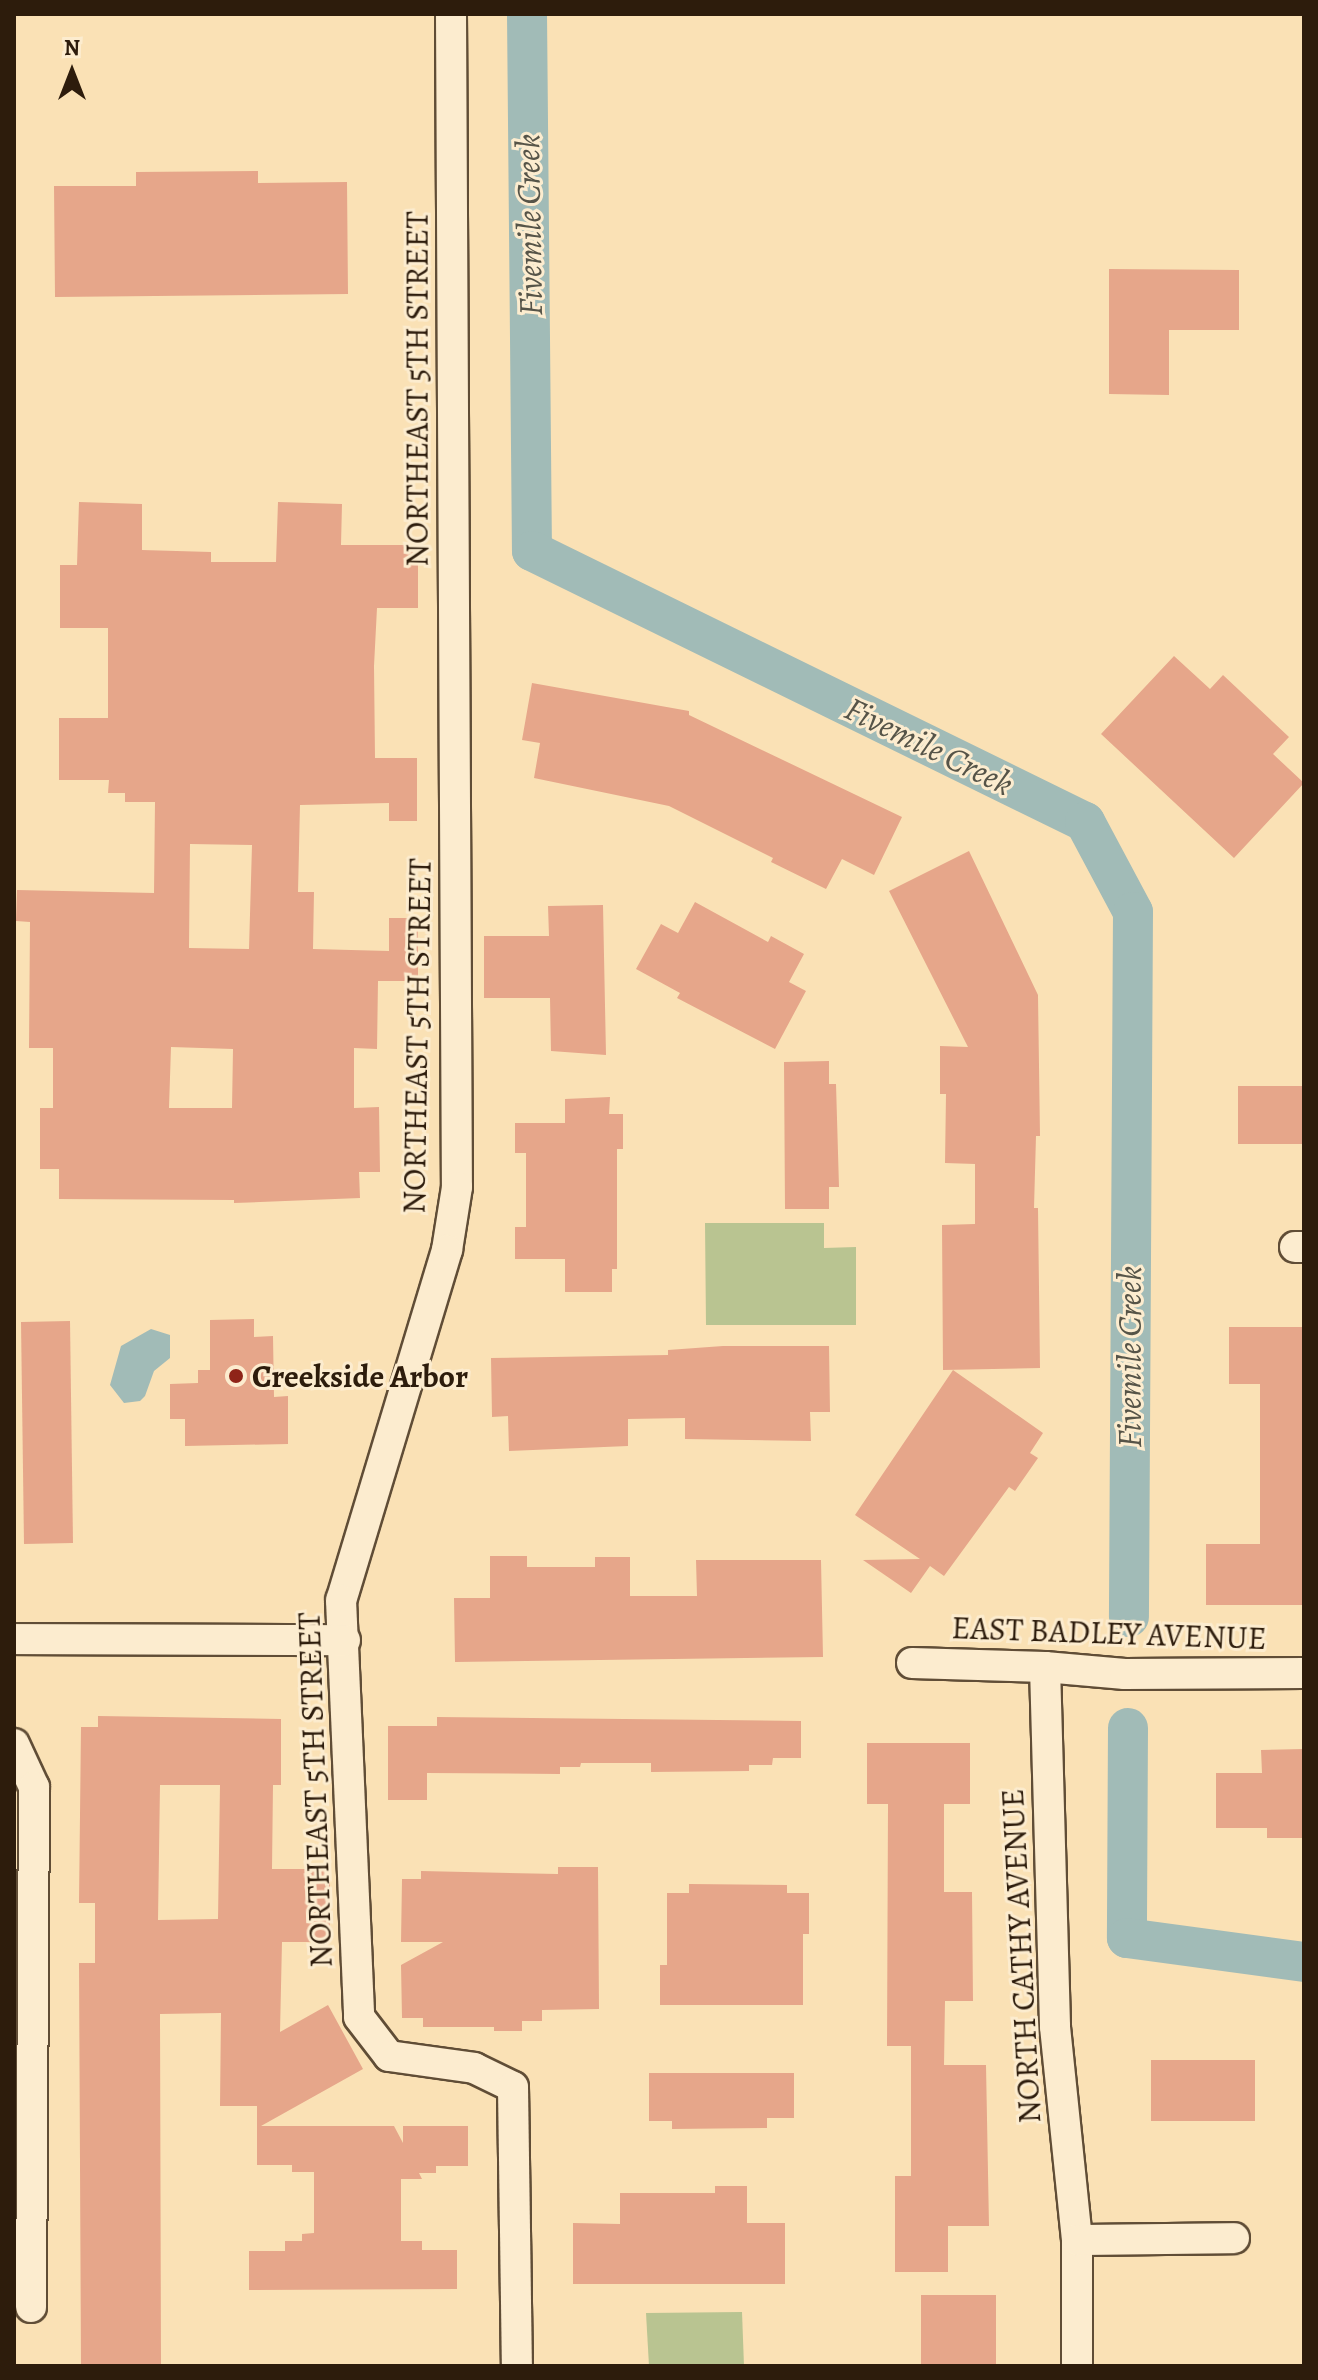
<!DOCTYPE html>
<style>
body{margin:0}
#map{position:relative;width:1318px;height:2380px;overflow:hidden;background:#fae1b5;font-family:Alegreya,serif}
div>[style]{position:absolute}
.green>*{inset:0;background:#b9c491}
.water>*{inset:0;background:#a1bbb7}
.canal>*{height:40px;margin:-20px;padding:0 20px;transform-origin:20px;border-radius:20px;background:#a1bbb7}
.building>*{inset:0;background:#e6a68a}
.roads{filter:drop-shadow(2px 0 #604d36) drop-shadow(-2px 0 #604d36) drop-shadow(0 2px #604d36) drop-shadow(0 -2px #604d36)}
.street>*{height:30px;margin:-15px;padding:0 15px;transform-origin:15px;border-radius:15px;background:#fceccf}
.dots>*{width:22px;height:22px;translate:-50% -50%;box-sizing:border-box;border:4px solid #fceccf;border-radius:50%}
span{translate:-50% -50%;white-space:nowrap;text-align:center;line-height:1.15;-webkit-text-stroke:6px #fceccf;paint-order:stroke}
.street-label{font-size:32px;color:#2d1c0c}
.poi-label{font-size:32px;color:#2d1c0c;font-weight:700}
.left{translate:0 -50%;text-align:left}
.water-label{font-size:34px;color:#565448;font-style:italic}
.frame{position:absolute;inset:0;border:16px solid #2d1c0c;pointer-events:none}
.north{position:absolute;left:32px;top:32px;width:80px;height:80px;-webkit-text-stroke:6px #fceccf;paint-order:stroke;rotate:0deg;font-size:22px;font-weight:700;line-height:32px;text-align:center;color:#2d1c0c}
.north::after{content:'';display:block;margin:auto;width:28px;height:36px;background:#2d1c0c;clip-path:polygon(50% 0,100% 100%,50% 72%,0 100%)}
</style>
<div id="map">
<div class="green">
<i style="clip-path:polygon(705px 1223px,824px 1223px,824px 1248px,856px 1247px,856px 1325px,706px 1325px)"></i>
<i style="clip-path:polygon(742px 2312px,744px 2366px,649px 2366px,646px 2313px)"></i>
</div>
<div class="water">
<i style="clip-path:polygon(151px 1329px,170px 1335px,170px 1358px,154px 1371px,145px 1396px,140px 1401px,124px 1403px,110px 1385px,121px 1346px)"></i>
</div>
<div class="canal">
<i style="left:527px;top:14px;width:537px;rotate:89.47deg"></i>
<i style="left:532px;top:551px;width:616px;rotate:26.11deg"></i>
<i style="left:1085px;top:822px;width:102px;rotate:61.9deg"></i>
<i style="left:1133px;top:912px;width:705px;rotate:90.33deg"></i>
<i style="left:1128px;top:1728px;width:210px;rotate:90.3deg"></i>
<i style="left:1127px;top:1938px;width:179px;rotate:7.7deg"></i>
</div>
<div class="building">
<i style="clip-path:polygon(258px 171px,258px 183px,347px 182px,348px 294px,55px 297px,54px 186px,136px 186px,136px 172px)"></i>
<i style="clip-path:polygon(1109px 269px,1239px 270px,1239px 330px,1169px 330px,1169px 395px,1109px 394px)"></i>
<i style="clip-path:polygon(evenodd,79px 502px,142px 504px,142px 550px,211px 552px,211px 562px,276px 562px,278px 502px,342px 504px,341px 545px,418px 545px,418px 608px,377px 608px,374px 666px,375px 758px,417px 758px,417px 821px,389px 821px,389px 803px,300px 805px,298px 892px,314px 892px,313px 949px,389px 951px,389px 918px,418px 918px,418px 981px,378px 981px,377px 1049px,354px 1048px,354px 1108px,379px 1107px,380px 1172px,359px 1172px,360px 1198px,234px 1203px,234px 1200px,59px 1199px,59px 1169px,40px 1169px,40px 1108px,53px 1108px,53px 1048px,29px 1048px,30px 922px,16px 921px,17px 890px,154px 893px,155px 802px,125px 802px,125px 793px,108px 793px,109px 780px,59px 780px,59px 718px,108px 718px,108px 628px,60px 628px,60px 565px,77px 565px,79px 502px,190px 844px,252px 845px,249px 949px,189px 948px,190px 844px,79px 502px,171px 1047px,233px 1049px,232px 1108px,169px 1108px,171px 1047px)"></i>
<i style="clip-path:polygon(1174px 656px,1210px 689px,1223px 675px,1289px 737px,1273px 754px,1304px 783px,1234px 858px,1101px 734px)"></i>
<i style="clip-path:polygon(532px 683px,689px 711px,689px 715px,902px 817px,874px 875px,842px 859px,826px 889px,771px 862px,773px 858px,669px 806px,534px 778px,540px 743px,522px 740px)"></i>
<i style="clip-path:polygon(969px 851px,1038px 995px,1040px 1136px,1036px 1136px,1034px 1208px,1038px 1208px,1040px 1368px,943px 1370px,942px 1225px,975px 1224px,975px 1164px,945px 1163px,946px 1094px,940px 1094px,940px 1046px,968px 1047px,889px 891px)"></i>
<i style="clip-path:polygon(695px 902px,768px 942px,771px 936px,804px 954px,789px 982px,806px 991px,775px 1049px,677px 998px,680px 993px,636px 969px,661px 924px,678px 933px)"></i>
<i style="clip-path:polygon(603px 905px,606px 1055px,551px 1051px,550px 998px,484px 998px,484px 936px,549px 936px,548px 906px)"></i>
<i style="clip-path:polygon(829px 1061px,829px 1084px,836px 1084px,839px 1187px,829px 1187px,829px 1209px,785px 1209px,784px 1062px)"></i>
<i style="clip-path:polygon(1238px 1086px,1304px 1086px,1304px 1144px,1238px 1144px)"></i>
<i style="clip-path:polygon(610px 1097px,609px 1114px,623px 1114px,623px 1149px,617px 1149px,617px 1269px,612px 1269px,612px 1292px,565px 1292px,565px 1259px,515px 1259px,515px 1227px,526px 1227px,526px 1153px,515px 1153px,515px 1123px,565px 1123px,565px 1099px)"></i>
<i style="clip-path:polygon(254px 1319px,254px 1337px,273px 1336px,274px 1397px,288px 1396px,288px 1444px,185px 1446px,185px 1419px,170px 1419px,170px 1384px,198px 1383px,198px 1370px,210px 1370px,210px 1320px)"></i>
<i style="clip-path:polygon(70px 1321px,73px 1543px,24px 1544px,21px 1322px)"></i>
<i style="clip-path:polygon(1229px 1327px,1304px 1327px,1304px 1605px,1206px 1605px,1206px 1544px,1260px 1544px,1260px 1384px,1229px 1384px)"></i>
<i style="clip-path:polygon(723px 1346px,829px 1346px,830px 1412px,810px 1412px,811px 1441px,685px 1439px,685px 1418px,628px 1419px,628px 1446px,509px 1451px,508px 1416px,492px 1417px,491px 1358px,668px 1355px,668px 1350px)"></i>
<i style="clip-path:polygon(953px 1370px,1043px 1433px,1030px 1453px,1038px 1458px,1015px 1491px,1009px 1487px,944px 1576px,930px 1566px,911px 1593px,863px 1560px,920px 1559px,855px 1515px)"></i>
<i style="clip-path:polygon(490px 1556px,527px 1556px,527px 1567px,595px 1567px,595px 1557px,630px 1557px,630px 1596px,697px 1596px,696px 1560px,821px 1560px,823px 1657px,455px 1662px,454px 1598px,490px 1598px)"></i>
<i style="clip-path:polygon(evenodd,98px 1716px,281px 1719px,281px 1785px,273px 1785px,272px 1869px,330px 1869px,330px 1942px,282px 1942px,280px 2032px,328px 2005px,363px 2069px,261px 2126px,394px 2126px,403px 2143px,403px 2126px,468px 2126px,468px 2166px,436px 2166px,436px 2173px,419px 2173px,422px 2179px,401px 2179px,401px 2241px,422px 2241px,422px 2250px,457px 2250px,457px 2289px,249px 2290px,249px 2251px,285px 2251px,285px 2241px,302px 2241px,302px 2234px,314px 2233px,314px 2172px,292px 2172px,292px 2165px,257px 2165px,257px 2106px,220px 2106px,221px 2013px,160px 2014px,161px 2366px,81px 2366px,79px 1963px,95px 1963px,95px 1903px,79px 1903px,81px 1727px,98px 1727px,98px 1716px,160px 1785px,220px 1785px,218px 1919px,158px 1920px,160px 1785px)"></i>
<i style="clip-path:polygon(437px 1717px,801px 1721px,801px 1758px,773px 1758px,772px 1765px,749px 1765px,749px 1771px,651px 1772px,651px 1763px,581px 1763px,580px 1767px,560px 1767px,560px 1774px,427px 1773px,427px 1800px,388px 1800px,388px 1726px,437px 1726px)"></i>
<i style="clip-path:polygon(867px 1743px,970px 1743px,970px 1804px,944px 1804px,944px 1892px,972px 1892px,973px 2001px,945px 2001px,944px 2065px,986px 2065px,989px 2226px,948px 2226px,948px 2272px,895px 2272px,895px 2176px,911px 2176px,911px 2046px,887px 2046px,888px 1804px,867px 1804px)"></i>
<i style="clip-path:polygon(1304px 1749px,1304px 1838px,1267px 1838px,1267px 1828px,1216px 1828px,1216px 1773px,1262px 1773px,1261px 1750px)"></i>
<i style="clip-path:polygon(558px 1867px,598px 1867px,599px 2009px,542px 2010px,542px 2021px,522px 2021px,522px 2031px,494px 2031px,494px 2027px,423px 2027px,423px 2018px,402px 2018px,401px 1965px,443px 1942px,401px 1942px,402px 1879px,421px 1879px,421px 1871px,558px 1874px)"></i>
<i style="clip-path:polygon(689px 1884px,787px 1885px,787px 1893px,809px 1893px,809px 1934px,803px 1934px,803px 2005px,660px 2005px,660px 1965px,667px 1965px,667px 1893px,689px 1893px)"></i>
<i style="clip-path:polygon(1151px 2060px,1255px 2060px,1255px 2121px,1151px 2121px)"></i>
<i style="clip-path:polygon(649px 2073px,794px 2073px,794px 2118px,767px 2118px,767px 2128px,672px 2129px,672px 2121px,649px 2121px)"></i>
<i style="clip-path:polygon(715px 2186px,747px 2186px,747px 2223px,785px 2223px,785px 2284px,573px 2284px,573px 2223px,620px 2224px,620px 2193px,715px 2193px)"></i>
<i style="clip-path:polygon(921px 2295px,996px 2295px,996px 2366px,921px 2366px)"></i>
</div>
<div class="roads">
<div class="street">
<i style="left:451px;top:14px;width:1173px;rotate:89.71deg"></i>
<i style="left:457px;top:1187px;width:64px;rotate:99deg"></i>
<i style="left:447px;top:1250px;width:366px;rotate:106.8deg"></i>
<i style="left:341px;top:1600px;width:417px;rotate:87.5deg"></i>
<i style="left:359px;top:2017px;width:49px;rotate:52.4deg"></i>
<i style="left:389px;top:2056px;width:86px;rotate:8deg"></i>
<i style="left:474px;top:2068px;width:43px;rotate:26deg"></i>
<i style="left:513px;top:2087px;width:279px;rotate:89.2deg"></i>
<i style="left:1295px;top:1247px;width:9px"></i>
<i style="left:14px;top:1639px;width:331px;rotate:0.2deg"></i>
<i style="left:912px;top:1663px;width:133px;rotate:1.7deg"></i>
<i style="left:1045px;top:1667px;width:80px;rotate:5deg"></i>
<i style="left:1125px;top:1674px;width:179px;rotate:-0.3deg"></i>
<i style="left:1045px;top:1667px;width:360px;rotate:88.4deg"></i>
<i style="left:1055px;top:2027px;width:214px;rotate:84.1deg"></i>
<i style="left:1077px;top:2240px;width:126px;rotate:90deg"></i>
<i style="left:14px;top:1744px;width:47px;rotate:65.1deg"></i>
<i style="left:34px;top:1787px;width:520px;rotate:90.33deg"></i>
<i style="left:1077px;top:2240px;width:157px;rotate:-0.7deg"></i>
</div>
</div>
<div class="dots">
<i style="left:236px;top:1376px;background:#8f2418"></i>
</div>
<div class="street-label">
<span style="left:417px;top:389px;rotate:-90deg">NORTHEAST 5TH STREET</span>
<span style="left:417px;top:1036px;rotate:-89deg">NORTHEAST 5TH STREET</span>
<span style="left:1109px;top:1633px;rotate:2deg">EAST BADLEY AVENUE</span>
<span style="left:315px;top:1790px;rotate:-92deg">NORTHEAST 5TH STREET</span>
<span style="left:1021px;top:1956px;rotate:-93deg">NORTH CATHY AVENUE</span>
</div>
<div class="poi-label">
<span class="left" style="left:252px;top:1376px">Creekside Arbor</span>
</div>
<div class="water-label">
<span style="left:529px;top:225px;rotate:-91deg">Fivemile Creek</span>
<span style="left:929px;top:746px;rotate:26deg">Fivemile Creek</span>
<span style="left:1130px;top:1357px;rotate:-90deg">Fivemile Creek</span>
</div>
<div class="frame"></div>
<div class="north">N</div>
</div>
